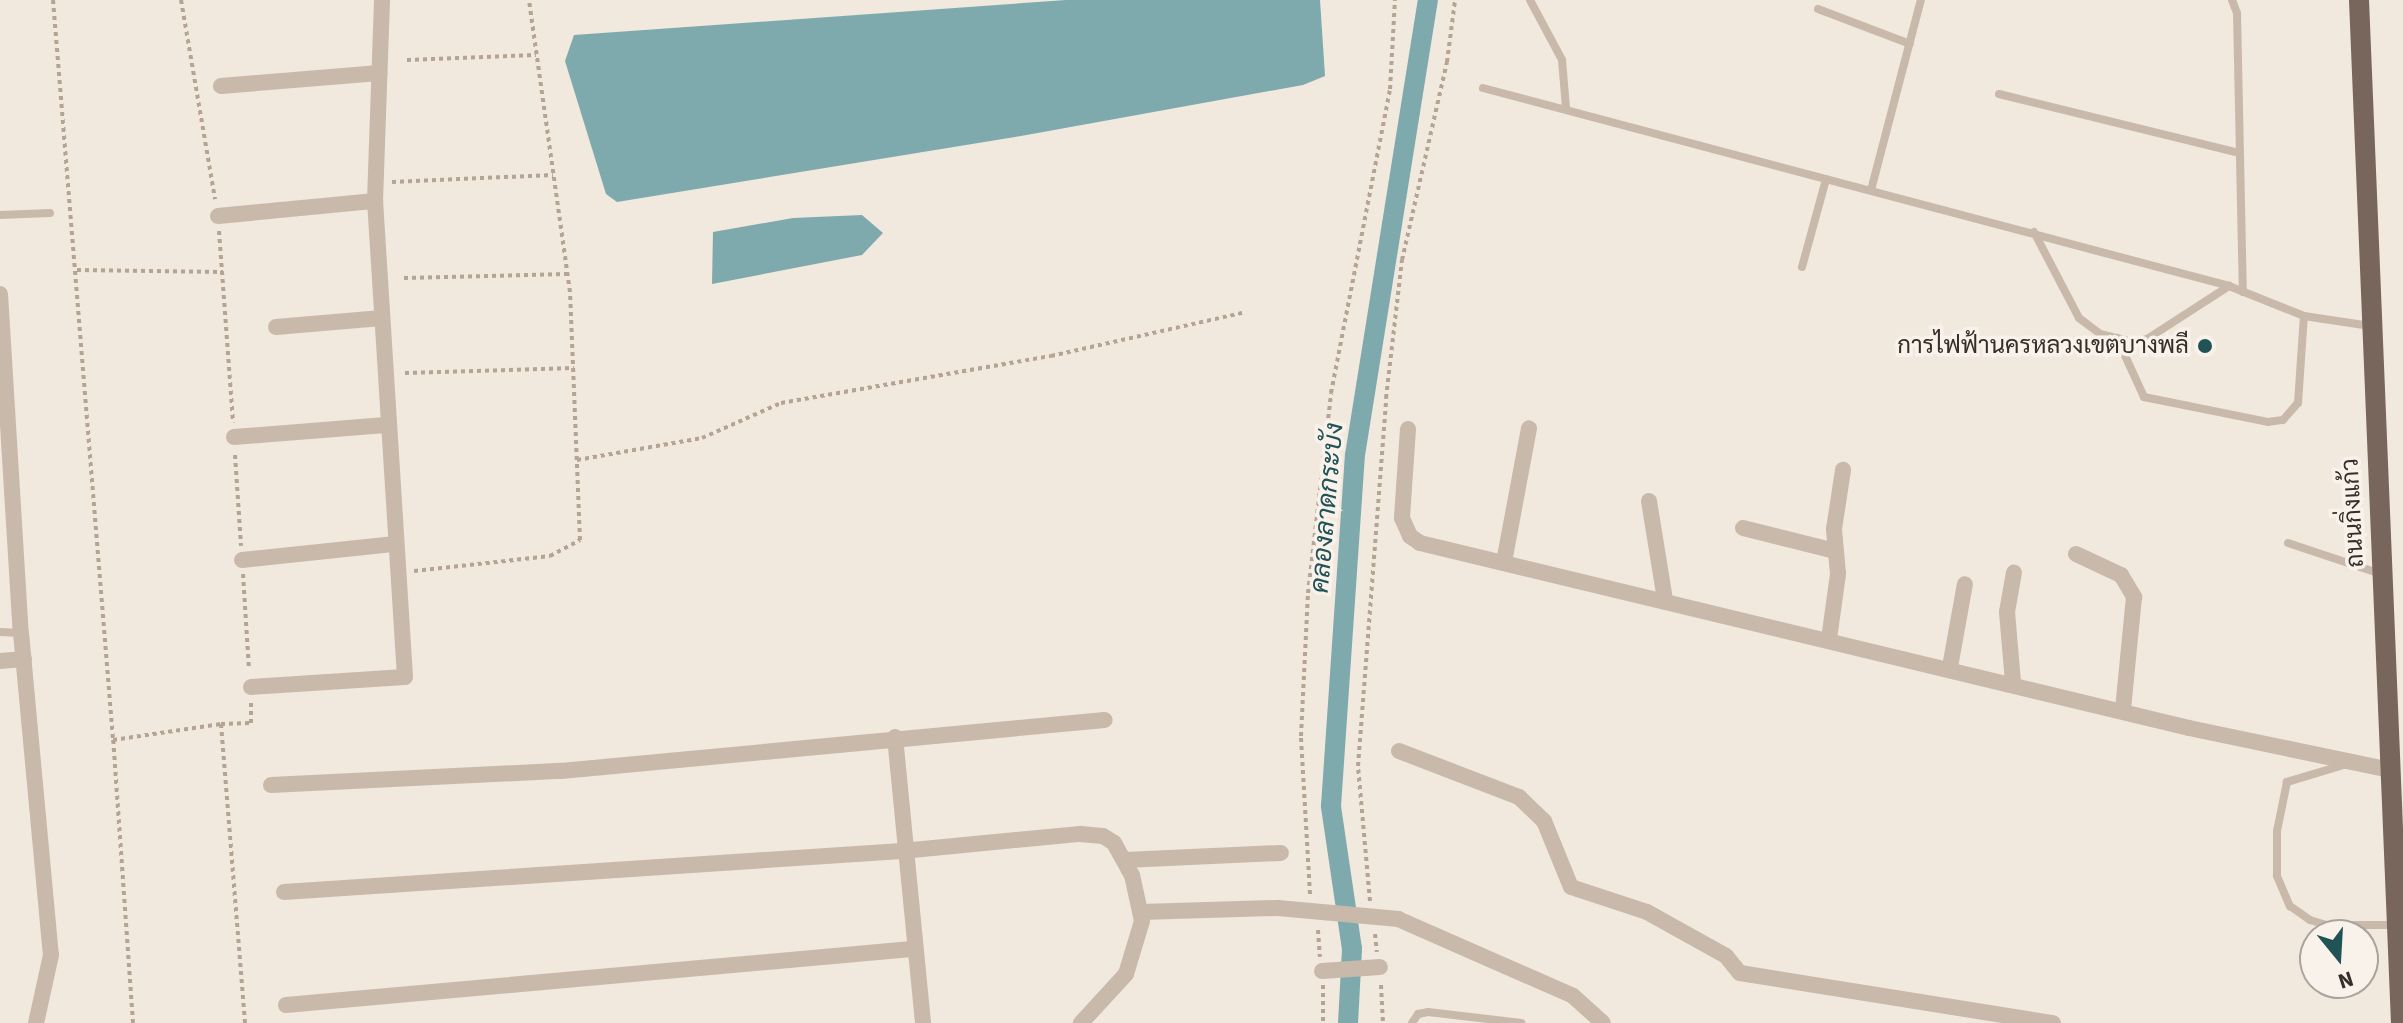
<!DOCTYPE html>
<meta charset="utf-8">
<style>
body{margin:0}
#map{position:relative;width:2403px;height:1023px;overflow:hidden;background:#f1e8de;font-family:"Source Sans 3",Sarabun,sans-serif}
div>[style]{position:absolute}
.water>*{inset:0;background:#7eaaad}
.canal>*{height:20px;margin:-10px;padding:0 10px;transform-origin:10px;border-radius:10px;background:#7eaaad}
.path>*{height:4px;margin-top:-2px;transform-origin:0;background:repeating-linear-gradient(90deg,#b5a394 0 4px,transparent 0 8px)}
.service>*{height:8px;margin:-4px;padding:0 4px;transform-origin:4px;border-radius:4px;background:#c9b9aa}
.minor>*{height:16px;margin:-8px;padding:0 8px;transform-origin:8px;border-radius:8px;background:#c9b9aa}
.primary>*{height:20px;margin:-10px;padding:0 10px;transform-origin:10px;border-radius:10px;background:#78655b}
.dots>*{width:22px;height:22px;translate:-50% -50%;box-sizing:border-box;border:4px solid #f9f2ea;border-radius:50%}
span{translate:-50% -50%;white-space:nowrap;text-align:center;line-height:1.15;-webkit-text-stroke:7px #f9f2ea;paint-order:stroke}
.poi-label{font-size:24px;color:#372e29}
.right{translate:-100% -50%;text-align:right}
.street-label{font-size:24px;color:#372e29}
.water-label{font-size:26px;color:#215256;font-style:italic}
.north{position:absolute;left:2299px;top:919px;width:80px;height:80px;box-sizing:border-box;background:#f9f2ea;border:2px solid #aba49d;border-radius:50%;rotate:162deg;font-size:22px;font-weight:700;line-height:32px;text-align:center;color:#372e29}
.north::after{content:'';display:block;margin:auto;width:28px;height:36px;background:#215256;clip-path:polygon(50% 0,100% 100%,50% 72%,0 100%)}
</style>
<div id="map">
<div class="water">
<i style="clip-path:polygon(1066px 0,1320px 0,1325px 76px,1303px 85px,1021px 136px,617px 202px,606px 194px,565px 61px,574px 35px)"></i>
<i style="clip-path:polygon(862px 215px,883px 233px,862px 255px,712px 284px,713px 232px,793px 218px)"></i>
</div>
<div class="canal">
<i style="left:1348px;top:1023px;width:74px;rotate:-86.9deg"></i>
<i style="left:1352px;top:949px;width:145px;rotate:-98.4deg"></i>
<i style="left:1331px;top:806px;width:352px;rotate:-86.1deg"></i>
<i style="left:1355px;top:455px;width:461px;rotate:-80.9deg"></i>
</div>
<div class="path">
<i style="left:53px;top:0;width:742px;rotate:85.36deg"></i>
<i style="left:181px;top:0;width:202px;rotate:80.3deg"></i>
<i style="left:407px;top:60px;width:129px;rotate:-2.2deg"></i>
<i style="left:392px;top:182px;width:161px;rotate:-2.5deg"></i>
<i style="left:219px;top:231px;width:192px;rotate:85.8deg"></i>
<i style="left:77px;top:270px;width:146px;rotate:0.8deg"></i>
<i style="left:404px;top:278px;width:163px;rotate:-1.4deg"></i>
<i style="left:405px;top:373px;width:169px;rotate:-1.7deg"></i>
<i style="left:235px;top:455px;width:91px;rotate:86.2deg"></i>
<i style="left:577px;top:460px;width:127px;rotate:-10deg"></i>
<i style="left:702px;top:438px;width:86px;rotate:-23.9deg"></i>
<i style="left:781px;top:403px;width:274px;rotate:-9.9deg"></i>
<i style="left:1051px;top:356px;width:196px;rotate:-12.7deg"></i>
<i style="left:414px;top:571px;width:137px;rotate:-6.3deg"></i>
<i style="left:550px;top:556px;width:34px;rotate:-28deg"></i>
<i style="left:580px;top:540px;width:248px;rotate:-92.3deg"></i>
<i style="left:570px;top:292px;width:295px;rotate:-98deg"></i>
<i style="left:243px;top:574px;width:95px;rotate:86.4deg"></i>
<i style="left:221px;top:724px;width:30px;rotate:-2deg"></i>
<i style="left:251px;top:723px;width:21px;rotate:-90deg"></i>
<i style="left:1310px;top:894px;width:158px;rotate:-93.3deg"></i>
<i style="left:1301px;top:736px;width:143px;rotate:-87.2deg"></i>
<i style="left:1308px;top:593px;width:201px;rotate:-83.4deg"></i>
<i style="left:1331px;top:393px;width:310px;rotate:-79deg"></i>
<i style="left:1390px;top:89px;width:89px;rotate:-86.8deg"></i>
<i style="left:1370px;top:901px;width:136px;rotate:-95.1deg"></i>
<i style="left:1358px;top:766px;width:369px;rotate:-85.6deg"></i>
<i style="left:1386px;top:398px;width:139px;rotate:-83.4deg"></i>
<i style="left:1402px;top:260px;width:203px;rotate:-77.2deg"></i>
<i style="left:1447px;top:62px;width:63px;rotate:-82.6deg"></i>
<i style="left:1318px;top:930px;width:27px;rotate:86deg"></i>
<i style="left:1375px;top:934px;width:18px;rotate:84deg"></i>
<i style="left:1323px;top:985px;width:38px;rotate:90deg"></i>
<i style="left:1381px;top:985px;width:38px;rotate:87deg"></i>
<i style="left:133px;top:1023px;width:284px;rotate:-94deg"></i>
<i style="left:113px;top:740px;width:109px;rotate:-8.4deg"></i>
<i style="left:221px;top:724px;width:300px;rotate:85.4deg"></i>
</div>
<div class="service">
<i style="left:1530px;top:0;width:68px;rotate:61.9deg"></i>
<i style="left:1562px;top:60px;width:48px;rotate:85.2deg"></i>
<i style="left:2232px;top:0;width:14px;rotate:69deg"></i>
<i style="left:2237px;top:13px;width:279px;rotate:88.8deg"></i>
<i style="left:1818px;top:9px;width:98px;rotate:20.8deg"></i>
<i style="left:1483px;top:88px;width:772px;rotate:14.86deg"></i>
<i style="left:2229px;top:286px;width:81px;rotate:21.8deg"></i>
<i style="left:2304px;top:316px;width:67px;rotate:8.6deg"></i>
<i style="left:1999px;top:94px;width:247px;rotate:13.8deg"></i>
<i style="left:1871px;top:190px;width:196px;rotate:-75.3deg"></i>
<i style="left:0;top:215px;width:50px;rotate:-2.3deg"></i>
<i style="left:2034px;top:232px;width:97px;rotate:62.4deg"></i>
<i style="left:2079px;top:318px;width:26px;rotate:37deg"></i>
<i style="left:2100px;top:334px;width:34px;rotate:14deg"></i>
<i style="left:2133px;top:342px;width:14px;rotate:-12deg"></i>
<i style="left:2147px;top:339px;width:98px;rotate:-32.9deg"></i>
<i style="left:1802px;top:267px;width:91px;rotate:-74.7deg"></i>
<i style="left:2117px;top:338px;width:65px;rotate:65.4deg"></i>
<i style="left:2144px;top:397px;width:126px;rotate:11.4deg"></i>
<i style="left:2268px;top:422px;width:15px;rotate:-8deg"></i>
<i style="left:2283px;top:420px;width:23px;rotate:-49deg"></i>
<i style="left:2298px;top:403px;width:87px;rotate:-86.1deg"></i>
<i style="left:2288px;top:543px;width:98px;rotate:18.4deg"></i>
<i style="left:0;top:632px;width:20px;rotate:3deg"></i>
<i style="left:2347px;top:764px;width:63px;rotate:163.3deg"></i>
<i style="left:2287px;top:782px;width:50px;rotate:101.5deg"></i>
<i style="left:2277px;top:831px;width:45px;rotate:90deg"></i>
<i style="left:2277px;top:876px;width:33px;rotate:67deg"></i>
<i style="left:2290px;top:906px;width:24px;rotate:35deg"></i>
<i style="left:2310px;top:920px;width:17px;rotate:17deg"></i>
<i style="left:2326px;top:925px;width:70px"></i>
<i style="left:1412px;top:1023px;width:11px;rotate:-56deg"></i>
<i style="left:1418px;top:1014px;width:10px;rotate:-11deg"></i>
<i style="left:1428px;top:1012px;width:94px;rotate:6.7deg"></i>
</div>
<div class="minor">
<i style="left:221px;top:86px;width:159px;rotate:-4.7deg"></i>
<i style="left:218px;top:216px;width:158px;rotate:-5.5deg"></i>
<i style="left:0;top:294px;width:340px;rotate:86.5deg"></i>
<i style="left:21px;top:633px;width:323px;rotate:84.7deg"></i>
<i style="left:51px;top:955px;width:70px;rotate:102.4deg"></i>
<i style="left:276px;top:327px;width:106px;rotate:-4.9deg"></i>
<i style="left:1408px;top:429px;width:89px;rotate:93.9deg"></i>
<i style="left:1402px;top:518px;width:20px;rotate:66deg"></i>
<i style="left:1410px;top:536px;width:12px;rotate:35deg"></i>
<i style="left:1420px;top:543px;width:791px;rotate:13.53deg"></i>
<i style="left:2189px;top:728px;width:205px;rotate:11.8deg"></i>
<i style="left:234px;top:437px;width:152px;rotate:-4.5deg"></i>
<i style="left:1649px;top:501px;width:100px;rotate:80.8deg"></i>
<i style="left:1743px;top:528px;width:95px;rotate:14deg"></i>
<i style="left:2076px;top:554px;width:50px;rotate:25deg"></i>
<i style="left:2121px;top:575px;width:26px;rotate:59deg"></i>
<i style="left:2134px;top:597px;width:113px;rotate:95.6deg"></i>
<i style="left:242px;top:560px;width:154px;rotate:-6deg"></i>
<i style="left:1504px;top:562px;width:136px;rotate:-79.4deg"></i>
<i style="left:1829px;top:639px;width:66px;rotate:-82.1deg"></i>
<i style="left:1838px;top:574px;width:45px;rotate:-95.1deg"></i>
<i style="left:1834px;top:529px;width:60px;rotate:-81.3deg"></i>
<i style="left:0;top:661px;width:24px;rotate:-5deg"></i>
<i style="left:1950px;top:667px;width:84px;rotate:-79.8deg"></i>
<i style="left:2013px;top:682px;width:70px;rotate:-94.9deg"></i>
<i style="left:2007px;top:612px;width:40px;rotate:-80deg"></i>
<i style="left:251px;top:687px;width:154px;rotate:-3.7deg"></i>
<i style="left:405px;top:677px;width:477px;rotate:-93.6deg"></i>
<i style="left:375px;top:201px;width:201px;rotate:-88deg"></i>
<i style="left:895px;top:737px;width:287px;rotate:84.4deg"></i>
<i style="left:1399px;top:751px;width:129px;rotate:21deg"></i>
<i style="left:1519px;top:797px;width:35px;rotate:44deg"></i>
<i style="left:1544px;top:821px;width:71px;rotate:67.8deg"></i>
<i style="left:1571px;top:887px;width:80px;rotate:18.2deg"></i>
<i style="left:1647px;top:912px;width:90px;rotate:29.1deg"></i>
<i style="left:1726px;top:956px;width:22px;rotate:51deg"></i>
<i style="left:1740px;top:973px;width:317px;rotate:9.1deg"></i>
<i style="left:271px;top:785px;width:290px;rotate:-2.8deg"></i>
<i style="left:561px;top:771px;width:546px;rotate:-5.36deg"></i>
<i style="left:1125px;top:860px;width:156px;rotate:-2.6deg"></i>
<i style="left:284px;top:892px;width:619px;rotate:-3.8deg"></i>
<i style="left:902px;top:851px;width:179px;rotate:-5.5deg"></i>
<i style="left:1080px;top:834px;width:23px;rotate:5deg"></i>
<i style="left:1103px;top:836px;width:13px;rotate:32deg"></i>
<i style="left:1114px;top:843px;width:37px;rotate:61deg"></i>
<i style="left:1132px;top:875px;width:47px;rotate:77.7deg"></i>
<i style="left:1142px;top:921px;width:55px;rotate:106.8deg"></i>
<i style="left:1126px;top:974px;width:67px;rotate:132.6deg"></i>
<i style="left:1141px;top:912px;width:137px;rotate:-1.7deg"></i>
<i style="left:1278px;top:908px;width:121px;rotate:5.2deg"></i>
<i style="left:1398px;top:919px;width:191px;rotate:23.7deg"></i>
<i style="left:1573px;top:996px;width:40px;rotate:42deg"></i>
<i style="left:1322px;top:971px;width:58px;rotate:-3.9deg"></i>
<i style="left:286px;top:1005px;width:628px;rotate:-5.11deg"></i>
</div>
<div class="primary">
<i style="left:2359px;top:0;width:1024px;rotate:87.65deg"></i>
</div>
<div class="dots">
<i style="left:2205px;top:346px;background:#215256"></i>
</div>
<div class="poi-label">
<span class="right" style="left:2189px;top:346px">การไฟฟ้านครหลวงเขตบางพลี</span>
</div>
<div class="street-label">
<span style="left:2353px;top:513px;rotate:-93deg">ถนนกิ่งแก้ว</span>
</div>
<div class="water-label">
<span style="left:1327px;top:508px;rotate:-85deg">คลองลาดกระบัง</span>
</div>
<div class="north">N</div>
</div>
